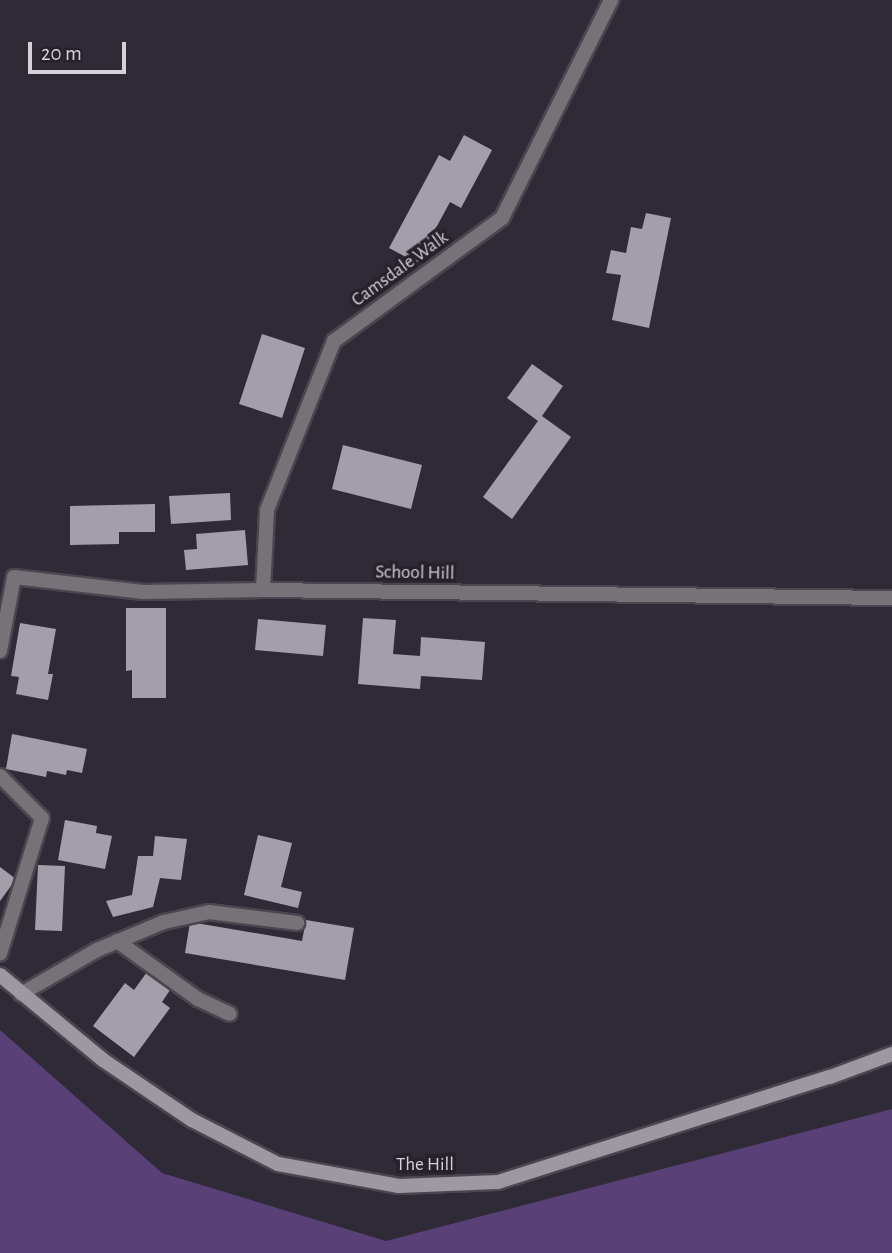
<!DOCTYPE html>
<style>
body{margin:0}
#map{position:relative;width:892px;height:1253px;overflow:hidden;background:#2f2b36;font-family:"Alegreya Sans",sans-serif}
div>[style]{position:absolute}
.green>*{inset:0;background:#594077}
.building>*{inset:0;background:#a49eab}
.roads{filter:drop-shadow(2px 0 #4a4650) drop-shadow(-2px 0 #4a4650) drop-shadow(0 2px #4a4650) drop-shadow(0 -2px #4a4650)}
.lane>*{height:14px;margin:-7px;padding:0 7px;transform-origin:7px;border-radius:7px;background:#757278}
.street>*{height:14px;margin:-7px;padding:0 7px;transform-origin:7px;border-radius:7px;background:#757278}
.secondary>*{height:14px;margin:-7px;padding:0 7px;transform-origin:7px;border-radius:7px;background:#9d99a2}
span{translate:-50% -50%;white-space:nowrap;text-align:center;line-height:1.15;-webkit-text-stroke:7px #26212b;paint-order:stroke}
.street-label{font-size:19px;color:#d5d2d9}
.scale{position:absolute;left:28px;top:42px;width:98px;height:32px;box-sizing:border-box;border:4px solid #d5d2d9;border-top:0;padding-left:9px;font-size:21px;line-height:24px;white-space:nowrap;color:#d5d2d9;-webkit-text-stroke:5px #26212b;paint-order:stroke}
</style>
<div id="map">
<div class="green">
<i style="clip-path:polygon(0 1030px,162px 1173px,386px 1241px,892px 1109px,892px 1253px,0 1253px)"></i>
</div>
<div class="building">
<i style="clip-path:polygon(464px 135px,492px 150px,461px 208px,450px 202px,417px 263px,389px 248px,439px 155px,450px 161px)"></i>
<i style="clip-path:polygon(646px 213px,671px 218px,649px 328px,612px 320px,621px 275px,606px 273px,611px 250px,626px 253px,631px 227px,642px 229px)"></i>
<i style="clip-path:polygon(262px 334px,305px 348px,282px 418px,239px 404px)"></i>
<i style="clip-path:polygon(532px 364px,563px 386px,542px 416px,571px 437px,512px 519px,483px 497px,538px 421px,507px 398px)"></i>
<i style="clip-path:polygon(343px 445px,422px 465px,411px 509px,332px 489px)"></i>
<i style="clip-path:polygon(230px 493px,231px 520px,171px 524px,169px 496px)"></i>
<i style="clip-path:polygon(155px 504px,155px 532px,119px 532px,119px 544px,70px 545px,70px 506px)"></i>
<i style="clip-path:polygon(245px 530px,248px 565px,186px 570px,184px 550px,197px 549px,196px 534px)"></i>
<i style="clip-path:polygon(126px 608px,166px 608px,166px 698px,132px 698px,132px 670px,126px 671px)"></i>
<i style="clip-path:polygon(363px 618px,396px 620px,393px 654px,420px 656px,421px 637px,485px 642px,482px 680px,421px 676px,420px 689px,358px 684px)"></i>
<i style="clip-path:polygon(258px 619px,326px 625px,323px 656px,255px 650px)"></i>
<i style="clip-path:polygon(20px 623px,56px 629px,48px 674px,53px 674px,48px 700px,16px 694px,19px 677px,11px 676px)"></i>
<i style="clip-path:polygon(12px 734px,87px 749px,82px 773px,67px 770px,66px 775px,47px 771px,46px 777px,6px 769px)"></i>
<i style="clip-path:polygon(65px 820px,97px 826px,96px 833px,112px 836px,105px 869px,58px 860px)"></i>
<i style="clip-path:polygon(258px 835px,292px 843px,281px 887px,302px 892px,298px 908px,244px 895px)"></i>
<i style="clip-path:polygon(155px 836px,187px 839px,181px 880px,160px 878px,153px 907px,113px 917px,106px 901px,132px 895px,138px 856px,153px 856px)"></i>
<i style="clip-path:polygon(38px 865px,65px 866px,62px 931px,35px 930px)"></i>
<i style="clip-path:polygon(0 867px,16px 879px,0 901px)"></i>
<i style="clip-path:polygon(306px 920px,354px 928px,345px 980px,185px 953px,190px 922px,302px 941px)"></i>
<i style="clip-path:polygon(147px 972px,170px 990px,162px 1002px,170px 1008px,134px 1057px,93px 1026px,125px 983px,134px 990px)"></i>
</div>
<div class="roads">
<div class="lane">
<i style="left:117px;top:941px;width:100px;rotate:35.6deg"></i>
<i style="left:198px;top:999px;width:35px;rotate:25deg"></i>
<i style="left:21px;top:994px;width:88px;rotate:-30.1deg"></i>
<i style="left:97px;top:950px;width:73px;rotate:-22.7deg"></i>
<i style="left:164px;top:922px;width:46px;rotate:-12.5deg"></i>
<i style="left:209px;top:912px;width:89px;rotate:7.1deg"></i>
</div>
<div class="street">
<i style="left:263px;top:590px;width:80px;rotate:-87.1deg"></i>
<i style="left:267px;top:510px;width:182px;rotate:-68.4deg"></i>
<i style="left:334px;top:341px;width:208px;rotate:-36.2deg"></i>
<i style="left:502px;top:218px;width:244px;rotate:-63.4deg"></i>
<i style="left:0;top:651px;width:75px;rotate:-79.3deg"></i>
<i style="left:14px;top:577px;width:130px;rotate:6.6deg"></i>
<i style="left:143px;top:592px;width:120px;rotate:-1deg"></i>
<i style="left:263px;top:590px;width:629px;rotate:0.73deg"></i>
<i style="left:0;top:776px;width:59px;rotate:45deg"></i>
<i style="left:42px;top:818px;width:142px;rotate:107.2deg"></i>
</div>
<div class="secondary">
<i style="left:0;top:975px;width:134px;rotate:39.5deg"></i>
<i style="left:103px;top:1060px;width:107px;rotate:34deg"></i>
<i style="left:192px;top:1120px;width:97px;rotate:27.1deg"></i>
<i style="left:278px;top:1164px;width:123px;rotate:10.3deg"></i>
<i style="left:399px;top:1186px;width:99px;rotate:-2.3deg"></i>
<i style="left:498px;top:1182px;width:348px;rotate:-17.6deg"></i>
<i style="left:830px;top:1077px;width:66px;rotate:-20.4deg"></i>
</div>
</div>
<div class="street-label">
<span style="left:400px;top:269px;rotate:-36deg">Camsdale Walk</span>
<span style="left:415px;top:573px;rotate:1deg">School Hill</span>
<span style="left:425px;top:1165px">The Hill</span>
</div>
<div class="scale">20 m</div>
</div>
